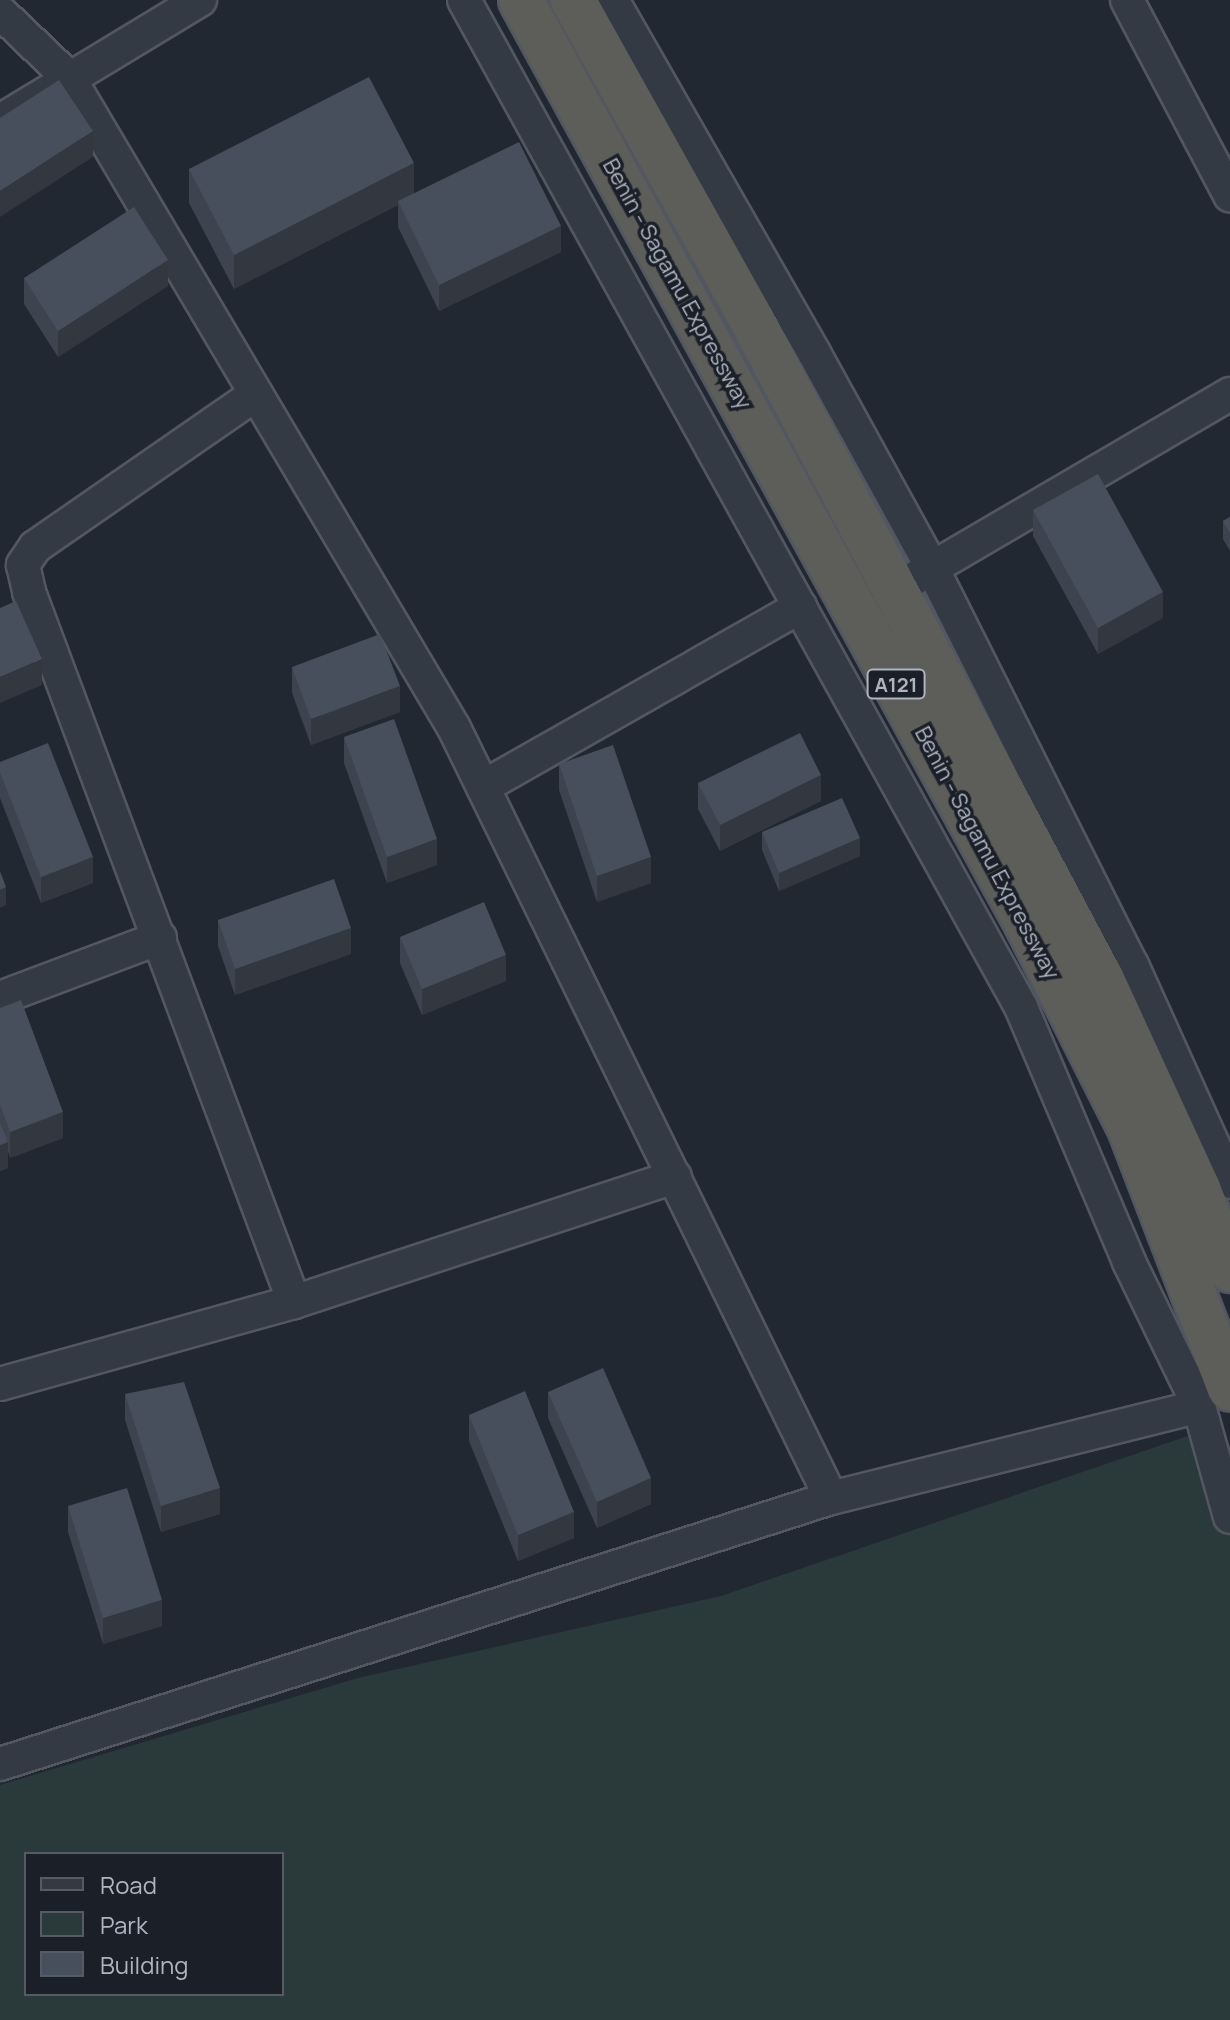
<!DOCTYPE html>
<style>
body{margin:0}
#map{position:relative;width:1230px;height:2020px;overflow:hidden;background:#212832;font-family:Manrope,sans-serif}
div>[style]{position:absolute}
.green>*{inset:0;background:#2a3a3a}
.roads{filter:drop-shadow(2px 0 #525761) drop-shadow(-2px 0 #525761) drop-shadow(0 2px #525761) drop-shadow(0 -2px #525761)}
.minor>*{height:32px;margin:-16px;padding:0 16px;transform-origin:16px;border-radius:16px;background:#343a43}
.trunk>*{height:44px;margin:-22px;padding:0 22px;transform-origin:22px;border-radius:22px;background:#5d5d5a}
.wall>*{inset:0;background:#3e444f}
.shaded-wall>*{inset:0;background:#323740}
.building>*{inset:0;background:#484f5c}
span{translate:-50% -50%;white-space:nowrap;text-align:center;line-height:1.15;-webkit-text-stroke:7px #1a1f28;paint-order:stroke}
.shield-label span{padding:2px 6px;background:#1a1f28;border:2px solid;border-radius:6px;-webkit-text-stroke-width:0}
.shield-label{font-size:20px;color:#aeb4c0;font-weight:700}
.street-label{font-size:22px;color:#aeb4c0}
.legend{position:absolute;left:24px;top:1852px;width:260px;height:144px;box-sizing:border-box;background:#1a1f28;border:2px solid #555b65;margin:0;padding:10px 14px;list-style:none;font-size:24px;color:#aeb4c0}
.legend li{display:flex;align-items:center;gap:16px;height:40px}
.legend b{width:40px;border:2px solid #555b65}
</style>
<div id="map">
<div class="green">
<i style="clip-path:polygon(evenodd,1214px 1427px,1230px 1473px,1230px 2020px,0 2020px,0 1785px,358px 1678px,721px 1596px,1214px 1427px,26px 1854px,282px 1854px,282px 1994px,26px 1994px,26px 1854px)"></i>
</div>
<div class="roads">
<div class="minor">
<i style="left:464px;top:0;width:1151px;rotate:61.05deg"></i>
<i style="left:1021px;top:1007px;width:277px;rotate:67deg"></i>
<i style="left:1129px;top:1262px;width:160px;rotate:64.1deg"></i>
<i style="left:1199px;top:1406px;width:115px;rotate:74.4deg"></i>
<i style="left:612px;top:0;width:407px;rotate:60.2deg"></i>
<i style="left:814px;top:353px;width:245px;rotate:61.2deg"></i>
<i style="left:932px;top:568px;width:445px;rotate:63.3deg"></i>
<i style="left:1132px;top:965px;width:238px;rotate:65.7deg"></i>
<i style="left:1127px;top:0;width:221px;rotate:62.2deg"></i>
<i style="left:0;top:12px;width:95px;rotate:43.7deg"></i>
<i style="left:69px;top:78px;width:755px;rotate:59.36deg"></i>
<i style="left:454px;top:728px;width:857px;rotate:63.91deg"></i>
<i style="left:0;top:121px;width:234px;rotate:-31.2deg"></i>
<i style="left:256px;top:394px;width:269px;rotate:145.3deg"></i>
<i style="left:35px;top:547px;width:22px;rotate:124deg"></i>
<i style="left:23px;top:565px;width:28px;rotate:77deg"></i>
<i style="left:29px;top:592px;width:758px;rotate:69.53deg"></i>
<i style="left:915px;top:578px;width:365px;rotate:-30.3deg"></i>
<i style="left:483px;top:787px;width:365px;rotate:-29.6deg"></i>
<i style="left:0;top:998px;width:171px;rotate:-20.6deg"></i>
<i style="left:0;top:1384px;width:305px;rotate:-15.6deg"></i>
<i style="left:294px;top:1302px;width:401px;rotate:-18.2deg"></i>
<i style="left:0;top:1764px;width:873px;rotate:-17.75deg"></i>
<i style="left:831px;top:1498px;width:379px;rotate:-14deg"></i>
</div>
<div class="trunk">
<i style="left:521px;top:0;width:1053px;rotate:61.29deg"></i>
<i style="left:1027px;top:924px;width:229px;rotate:63.2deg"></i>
<i style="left:1130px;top:1128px;width:279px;rotate:69deg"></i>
<i style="left:573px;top:0;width:369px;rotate:60.8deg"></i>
<i style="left:753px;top:322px;width:745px;rotate:62.06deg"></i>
<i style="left:1102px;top:980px;width:230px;rotate:65.3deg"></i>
<i style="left:1198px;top:1189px;width:87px;rotate:68.4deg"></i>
</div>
</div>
<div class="wall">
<i style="clip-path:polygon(189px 169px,414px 193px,561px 252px,439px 311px,398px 227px,398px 205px,234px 289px,189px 203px)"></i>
<i style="clip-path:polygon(24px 278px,168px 286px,58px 357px,24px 304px)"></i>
<i style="clip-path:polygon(1033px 510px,1163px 618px,1098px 654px,1033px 536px)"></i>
<i style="clip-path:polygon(1230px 517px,1230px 551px,1223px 539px,1223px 521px)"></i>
<i style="clip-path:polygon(292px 667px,400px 712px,311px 745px,292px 693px)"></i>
<i style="clip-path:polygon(344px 737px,437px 865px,387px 883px,344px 763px)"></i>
<i style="clip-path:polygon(0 762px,93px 883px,41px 903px,0 798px)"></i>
<i style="clip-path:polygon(559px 764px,651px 883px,597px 902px,559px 790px)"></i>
<i style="clip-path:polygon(698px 783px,821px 801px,720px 851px,698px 809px)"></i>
<i style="clip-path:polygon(762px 832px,860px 856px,779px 891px,762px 850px)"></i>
<i style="clip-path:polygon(218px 920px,351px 954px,235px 995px,218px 946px)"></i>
<i style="clip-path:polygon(400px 937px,506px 981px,422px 1015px,400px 963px)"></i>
<i style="clip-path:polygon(0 1008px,63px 1138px,10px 1158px,8px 1151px,8px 1168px,0 1171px)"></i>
<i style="clip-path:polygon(548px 1392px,651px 1504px,597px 1528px,548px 1418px)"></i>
<i style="clip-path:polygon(125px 1394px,220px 1514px,161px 1532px,125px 1420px)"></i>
<i style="clip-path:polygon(469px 1415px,574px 1538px,518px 1561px,469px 1441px)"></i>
<i style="clip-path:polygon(68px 1506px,162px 1626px,103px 1644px,68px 1532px)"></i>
</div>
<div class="shaded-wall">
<i style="clip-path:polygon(93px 131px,93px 157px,0 217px,0 191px)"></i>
<i style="clip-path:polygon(414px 163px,414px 196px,398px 201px,398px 205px,234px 289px,234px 255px)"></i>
<i style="clip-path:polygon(561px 226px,561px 252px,439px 311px,439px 285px)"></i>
<i style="clip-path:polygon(168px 260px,168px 286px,58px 357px,58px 331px)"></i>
<i style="clip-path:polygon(1163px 592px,1163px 618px,1098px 654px,1098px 628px)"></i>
<i style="clip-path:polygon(42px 659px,42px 685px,0 703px,0 677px)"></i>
<i style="clip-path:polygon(400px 686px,400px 712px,311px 745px,311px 719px)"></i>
<i style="clip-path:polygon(821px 775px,821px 801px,720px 851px,720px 825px)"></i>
<i style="clip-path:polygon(860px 838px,860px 856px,779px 891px,779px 873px)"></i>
<i style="clip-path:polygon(437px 839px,437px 865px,387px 883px,387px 857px)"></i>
<i style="clip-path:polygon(93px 857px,93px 883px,41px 903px,41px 877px)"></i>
<i style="clip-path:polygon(651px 857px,651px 883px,597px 902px,597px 876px)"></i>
<i style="clip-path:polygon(6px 887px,6px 905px,0 908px,0 890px)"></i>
<i style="clip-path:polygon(351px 928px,351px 954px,235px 995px,235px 969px)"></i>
<i style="clip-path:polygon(506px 955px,506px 981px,422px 1015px,422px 989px)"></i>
<i style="clip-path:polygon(63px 1112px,63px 1138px,10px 1158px,10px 1132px)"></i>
<i style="clip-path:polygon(8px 1142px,8px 1168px,0 1171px,0 1145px)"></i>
<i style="clip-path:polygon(651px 1478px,651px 1504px,597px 1528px,597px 1502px)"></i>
<i style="clip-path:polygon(220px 1488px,220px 1514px,161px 1532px,161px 1506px)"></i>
<i style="clip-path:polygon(574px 1512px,574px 1538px,518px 1561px,518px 1535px)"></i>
<i style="clip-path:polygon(162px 1600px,162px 1626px,103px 1644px,103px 1618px)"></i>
</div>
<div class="building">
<i style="clip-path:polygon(369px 77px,414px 163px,234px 255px,189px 169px)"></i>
<i style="clip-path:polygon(59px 80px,93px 131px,0 191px,0 118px)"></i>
<i style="clip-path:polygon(519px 142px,561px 226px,439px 285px,398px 201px)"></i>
<i style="clip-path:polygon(134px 207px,168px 260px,58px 331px,24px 278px)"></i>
<i style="clip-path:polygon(1098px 474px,1163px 592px,1098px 628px,1033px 510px)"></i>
<i style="clip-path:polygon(1230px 517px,1230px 533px,1223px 521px)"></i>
<i style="clip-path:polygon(16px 601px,42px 659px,0 677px,0 608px)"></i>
<i style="clip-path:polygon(380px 634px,400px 686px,311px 719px,292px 667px)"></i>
<i style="clip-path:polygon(394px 719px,437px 839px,387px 857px,344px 737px)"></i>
<i style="clip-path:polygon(800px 733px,821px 775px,720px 825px,698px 783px)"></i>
<i style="clip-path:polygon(48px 743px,93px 857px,41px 877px,0 772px,0 762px)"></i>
<i style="clip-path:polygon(613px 745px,651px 857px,597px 876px,559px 764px)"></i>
<i style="clip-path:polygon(842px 798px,860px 838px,779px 873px,762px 832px)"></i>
<i style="clip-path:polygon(0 871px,6px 887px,0 890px)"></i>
<i style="clip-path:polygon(334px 879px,351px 928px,235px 969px,218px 920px)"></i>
<i style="clip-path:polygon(484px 902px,506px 955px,422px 989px,400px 937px)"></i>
<i style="clip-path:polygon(21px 1000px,63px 1112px,10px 1132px,0 1104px,0 1008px)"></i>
<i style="clip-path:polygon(0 1123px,8px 1142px,0 1145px)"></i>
<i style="clip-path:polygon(603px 1368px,651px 1478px,597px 1502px,548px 1392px)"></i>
<i style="clip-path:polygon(184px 1382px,220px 1488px,161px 1506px,125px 1394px)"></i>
<i style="clip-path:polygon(525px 1391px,574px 1512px,518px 1535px,469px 1415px)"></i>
<i style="clip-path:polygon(127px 1488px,162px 1600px,103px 1618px,68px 1506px)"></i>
</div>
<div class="shield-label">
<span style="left:896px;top:684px">A121</span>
</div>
<div class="street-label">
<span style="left:677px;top:284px;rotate:61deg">Benin - Sagamu Expressway</span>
<span style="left:987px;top:853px;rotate:62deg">Benin - Sagamu Expressway</span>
</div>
<ul class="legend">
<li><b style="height:10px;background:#343a43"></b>Road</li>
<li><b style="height:22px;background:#2a3a3a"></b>Park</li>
<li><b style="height:22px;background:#484f5c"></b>Building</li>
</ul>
</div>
